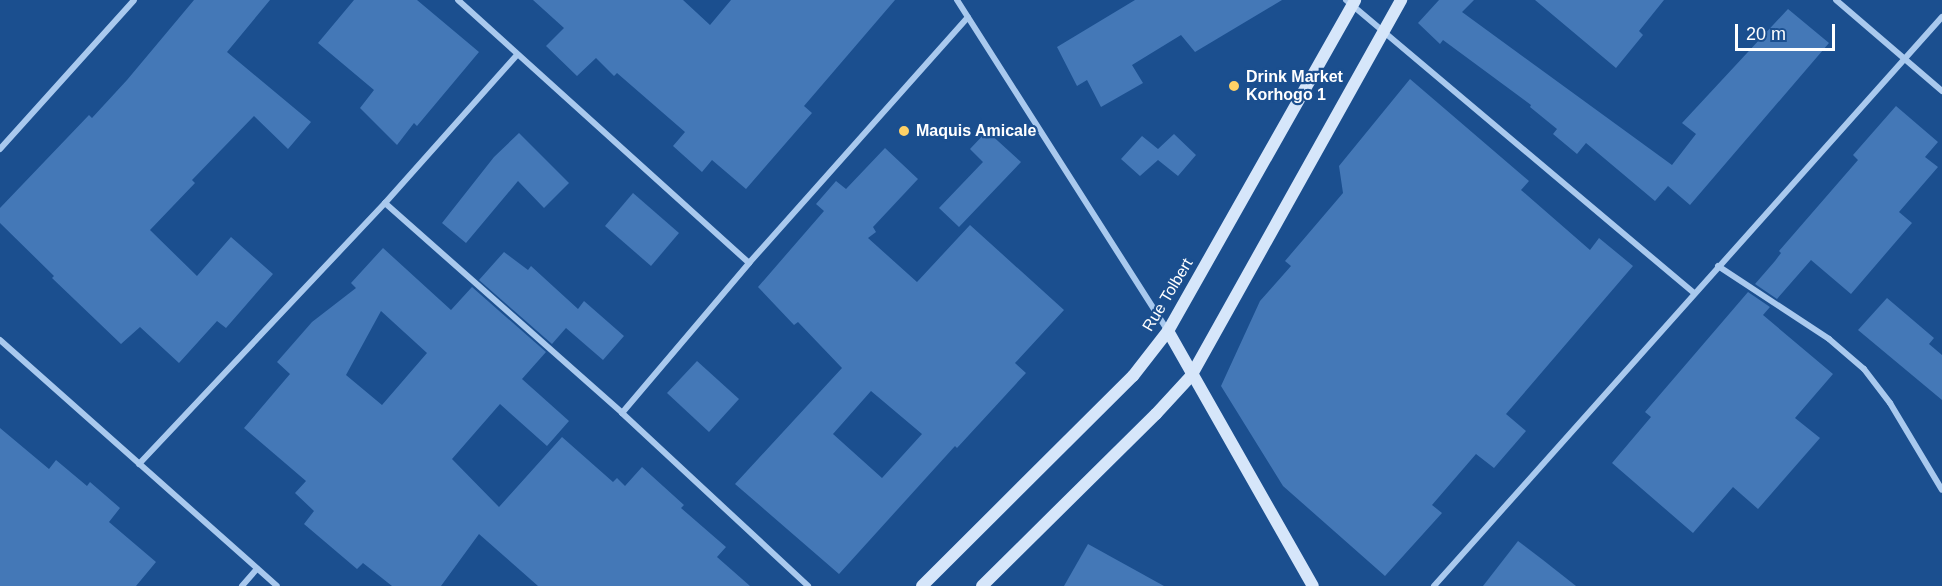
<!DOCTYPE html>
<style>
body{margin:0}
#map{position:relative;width:1942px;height:586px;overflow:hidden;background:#1b4f8f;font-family:Helvetica,sans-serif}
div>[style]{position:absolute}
.building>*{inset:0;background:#4478b7}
.street>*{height:6px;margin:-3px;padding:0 3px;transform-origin:3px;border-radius:3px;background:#a9c9ee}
.secondary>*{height:12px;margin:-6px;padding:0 6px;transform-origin:6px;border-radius:6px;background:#d6e6fa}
.dots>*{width:16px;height:16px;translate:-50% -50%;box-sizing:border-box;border:3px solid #1b4f8f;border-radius:50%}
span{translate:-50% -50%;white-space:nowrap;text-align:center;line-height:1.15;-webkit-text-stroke:4.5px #1b4f8f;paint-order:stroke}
.poi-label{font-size:16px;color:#fff;font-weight:700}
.left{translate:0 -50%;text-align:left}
.street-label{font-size:16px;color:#fff}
.scale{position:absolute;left:1735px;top:24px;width:100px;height:27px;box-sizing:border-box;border:3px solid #fff;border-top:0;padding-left:8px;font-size:18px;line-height:21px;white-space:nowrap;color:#fff;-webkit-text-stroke:4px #1b4f8f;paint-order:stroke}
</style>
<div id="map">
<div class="building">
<i style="clip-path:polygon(194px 0,270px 0,227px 52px,311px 122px,288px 149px,254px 116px,192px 180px,195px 183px,150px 230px,197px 276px,231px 237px,273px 274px,226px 328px,217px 321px,179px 363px,140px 327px,121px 344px,52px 278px,54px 276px,0 223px,0 208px,89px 115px,92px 118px,127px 80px)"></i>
<i style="clip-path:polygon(354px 0,417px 0,479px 52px,417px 126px,414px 123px,397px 145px,360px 108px,374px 90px,318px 43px)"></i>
<i style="clip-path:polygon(533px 0,683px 0,710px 25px,731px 0,895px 0,804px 106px,812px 113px,746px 189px,712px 160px,702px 172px,673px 146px,685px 132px,617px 73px,614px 76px,596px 58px,577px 76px,546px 46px,564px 28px)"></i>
<i style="clip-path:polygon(1135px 0,1282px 0,1195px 52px,1181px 35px,1132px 65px,1143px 83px,1101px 107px,1087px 80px,1077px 86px,1057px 47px)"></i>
<i style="clip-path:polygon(1439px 0,1474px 0,1462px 12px,1672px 165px,1696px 134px,1682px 123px,1788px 9px,1829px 43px,1690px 205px,1668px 186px,1655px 201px,1586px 143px,1577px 154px,1553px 134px,1557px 129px,1530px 107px,1531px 105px,1443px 40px,1440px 44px,1418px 23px)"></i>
<i style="clip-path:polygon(1535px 0,1664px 0,1639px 31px,1643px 35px,1616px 68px)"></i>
<i style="clip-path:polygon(1410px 79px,1529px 181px,1521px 190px,1590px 250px,1599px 238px,1633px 266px,1506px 414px,1526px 431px,1494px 468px,1476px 454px,1432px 505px,1442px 513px,1385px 576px,1283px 486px,1221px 386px,1260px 301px,1291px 266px,1285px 261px,1343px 193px,1339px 166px)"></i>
<i style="clip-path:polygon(1896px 106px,1938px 142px,1925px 157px,1938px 167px,1899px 212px,1912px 223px,1851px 294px,1811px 260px,1777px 299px,1755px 284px,1775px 261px,1781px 253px,1779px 251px,1858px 160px,1853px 155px)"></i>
<i style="clip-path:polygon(987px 131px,1021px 162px,959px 227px,939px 208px,983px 162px,970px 149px)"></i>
<i style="clip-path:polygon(519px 133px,569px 183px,544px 208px,518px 181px,466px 243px,442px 223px,494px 157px)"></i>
<i style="clip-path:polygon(1174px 134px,1196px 155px,1178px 176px,1158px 160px,1140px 176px,1121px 159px,1142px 136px,1158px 149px)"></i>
<i style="clip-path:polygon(evenodd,885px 148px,918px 179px,873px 227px,876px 232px,868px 238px,917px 282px,970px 225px,1064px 310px,1015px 363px,1026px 373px,957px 448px,955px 446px,839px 574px,735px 484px,842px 368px,798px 322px,794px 325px,758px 287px,824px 211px,816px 204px,836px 181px,846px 189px,885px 148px,871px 391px,922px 434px,882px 478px,833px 434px,871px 391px)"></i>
<i style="clip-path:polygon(633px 193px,679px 233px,651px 266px,605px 226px)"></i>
<i style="clip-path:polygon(evenodd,383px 248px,451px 310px,472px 287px,546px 352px,522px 379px,569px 421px,547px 446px,500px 404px,452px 459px,499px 507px,562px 437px,613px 482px,617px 478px,625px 486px,642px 467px,684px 505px,681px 508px,726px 547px,717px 557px,750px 586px,538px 586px,479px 534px,441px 586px,392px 586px,363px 563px,357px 569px,304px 524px,314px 511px,295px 493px,306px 481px,244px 428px,290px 374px,277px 362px,312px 322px,356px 288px,351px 283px,383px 248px,381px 311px,427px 353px,382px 405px,346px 375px,381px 311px)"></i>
<i style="clip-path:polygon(504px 252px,528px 270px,531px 266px,578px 309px,584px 301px,624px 336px,603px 360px,566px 328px,552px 344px,479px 280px)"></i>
<i style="clip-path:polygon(1748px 292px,1770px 307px,1763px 315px,1833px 374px,1795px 418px,1820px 438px,1758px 509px,1733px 487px,1693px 533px,1612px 463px,1651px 417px,1645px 412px)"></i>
<i style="clip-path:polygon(1887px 298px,1934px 338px,1929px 344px,1942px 355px,1942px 400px,1858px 330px)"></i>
<i style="clip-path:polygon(697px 361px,739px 399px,709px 432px,667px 393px)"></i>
<i style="clip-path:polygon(0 428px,49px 469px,56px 460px,87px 486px,90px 482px,120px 508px,109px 522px,156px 562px,136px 586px,0 586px)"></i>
<i style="clip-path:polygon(1518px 541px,1543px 560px,1576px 586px,1483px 586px)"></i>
<i style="clip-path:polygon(1088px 544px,1164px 586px,1064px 586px)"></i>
</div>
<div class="street">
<i style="left:458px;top:0;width:392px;rotate:42.1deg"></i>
<i style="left:957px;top:0;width:393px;rotate:57.5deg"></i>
<i style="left:1346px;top:0;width:455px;rotate:40.1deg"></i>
<i style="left:1836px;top:0;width:140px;rotate:40.6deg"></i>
<i style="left:0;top:149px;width:200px;rotate:-48deg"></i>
<i style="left:385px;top:203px;width:317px;rotate:41.5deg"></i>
<i style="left:622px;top:413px;width:254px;rotate:42.9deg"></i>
<i style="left:1718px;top:266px;width:133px;rotate:33.3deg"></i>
<i style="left:1829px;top:339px;width:46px;rotate:40.6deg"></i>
<i style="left:1864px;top:369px;width:43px;rotate:52.6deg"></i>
<i style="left:1890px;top:403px;width:101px;rotate:59.1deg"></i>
<i style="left:0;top:340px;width:370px;rotate:41.6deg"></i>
<i style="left:622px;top:413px;width:197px;rotate:-49.7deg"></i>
<i style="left:749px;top:263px;width:329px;rotate:-48.3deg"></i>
<i style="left:139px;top:464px;width:359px;rotate:-46.7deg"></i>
<i style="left:385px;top:203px;width:198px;rotate:-48.3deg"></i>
<i style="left:242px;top:586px;width:23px;rotate:-49deg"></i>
<i style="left:1434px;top:586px;width:763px;rotate:-48.24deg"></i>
</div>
<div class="secondary">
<i style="left:1168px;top:331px;width:293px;rotate:60.4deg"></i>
<i style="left:922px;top:586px;width:298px;rotate:-44.9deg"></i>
<i style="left:1133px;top:376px;width:57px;rotate:-52.1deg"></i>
<i style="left:1168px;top:331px;width:380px;rotate:-60.5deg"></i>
<i style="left:982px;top:586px;width:245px;rotate:-44.7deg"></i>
<i style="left:1156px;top:414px;width:52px;rotate:-47.4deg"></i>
<i style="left:1191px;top:376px;width:431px;rotate:-60.8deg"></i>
</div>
<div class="dots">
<i style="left:1234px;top:86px;background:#ffd166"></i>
<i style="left:904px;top:131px;background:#ffd166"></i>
</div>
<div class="poi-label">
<span class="left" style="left:1246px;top:86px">Drink Market<br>Korhogo 1</span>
<span class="left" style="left:916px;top:131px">Maquis Amicale</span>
</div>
<div class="street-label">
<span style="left:1168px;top:295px;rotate:-59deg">Rue Tolbert</span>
</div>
<div class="scale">20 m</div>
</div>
